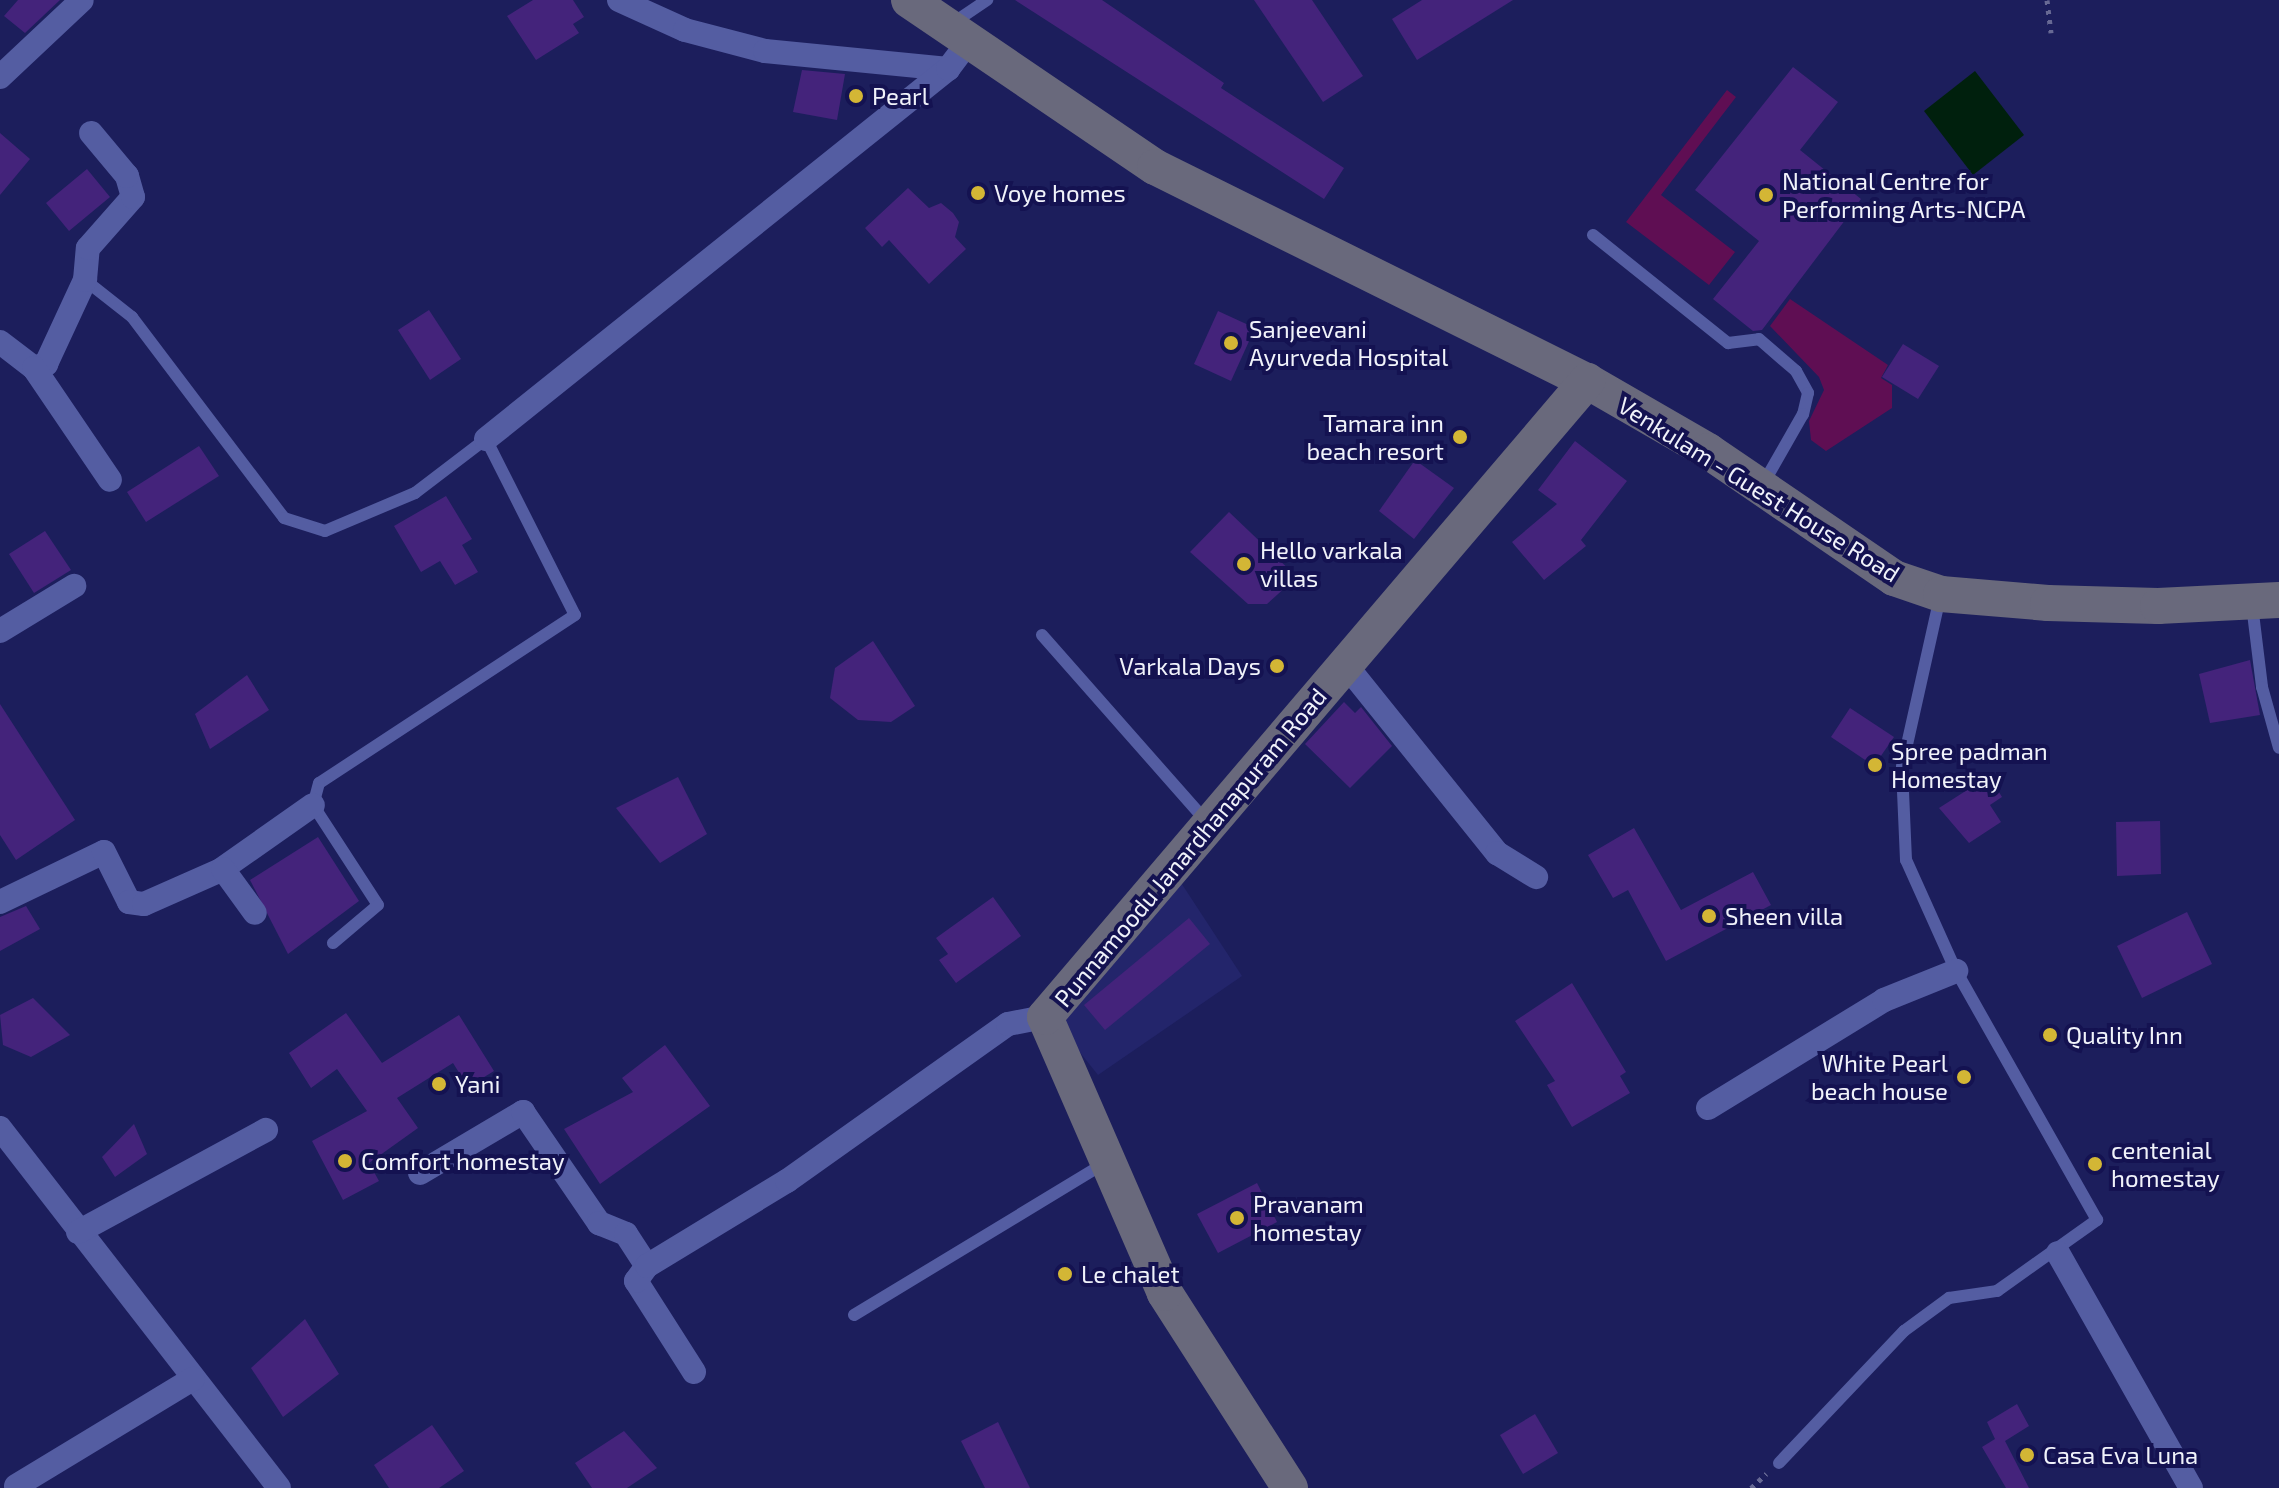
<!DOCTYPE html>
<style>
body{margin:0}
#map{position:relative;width:2279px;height:1488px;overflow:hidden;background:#1c1e5c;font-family:"Exo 2",sans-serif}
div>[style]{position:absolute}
.built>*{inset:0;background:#23256b}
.green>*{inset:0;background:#5f0e53}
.water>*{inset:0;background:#00200d}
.building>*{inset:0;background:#44237b}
.path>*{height:5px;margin-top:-2.5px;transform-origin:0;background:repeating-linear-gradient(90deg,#676994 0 4px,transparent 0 10px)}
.service>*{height:12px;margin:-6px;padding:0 6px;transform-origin:6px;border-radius:6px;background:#545da2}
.minor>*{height:24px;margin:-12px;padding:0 12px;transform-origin:12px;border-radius:12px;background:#545da2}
.secondary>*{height:36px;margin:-18px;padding:0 18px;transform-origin:18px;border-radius:18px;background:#69697c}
.dots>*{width:22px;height:22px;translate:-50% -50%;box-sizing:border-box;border:4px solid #141251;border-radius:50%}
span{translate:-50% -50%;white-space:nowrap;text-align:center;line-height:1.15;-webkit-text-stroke:8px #141251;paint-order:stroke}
.poi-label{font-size:24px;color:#f0f2fa}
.left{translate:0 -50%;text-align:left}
.right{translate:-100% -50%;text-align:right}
.street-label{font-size:24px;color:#f0f2fa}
</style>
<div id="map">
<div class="built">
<i style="clip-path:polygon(1174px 872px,1242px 976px,1098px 1075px,1050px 1015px)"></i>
</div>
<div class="green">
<i style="clip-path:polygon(1727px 90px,1736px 97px,1661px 195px,1735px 252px,1709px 285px,1626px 222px)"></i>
<i style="clip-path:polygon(1790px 299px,1888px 365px,1881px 378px,1892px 385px,1892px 408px,1826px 451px,1811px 440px,1809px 421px,1824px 390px,1819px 377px,1770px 326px)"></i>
</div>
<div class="water">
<i style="clip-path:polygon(1975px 71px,2024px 135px,1973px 175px,1924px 111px)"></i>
</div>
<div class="building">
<i style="clip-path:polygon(18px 0,60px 0,25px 33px,4px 16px)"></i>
<i style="clip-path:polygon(533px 0,573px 0,584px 17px,573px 24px,579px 33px,536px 60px,507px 16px)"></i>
<i style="clip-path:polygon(1015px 0,1102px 0,1224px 83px,1221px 88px,1344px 168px,1324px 199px)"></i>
<i style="clip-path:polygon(1254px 0,1312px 0,1363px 76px,1323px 102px)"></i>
<i style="clip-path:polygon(1422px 0,1513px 0,1417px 60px,1392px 19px)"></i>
<i style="clip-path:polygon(1793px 67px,1838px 102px,1800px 150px,1861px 199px,1762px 330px,1753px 331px,1713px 299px,1759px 241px,1695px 190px)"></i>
<i style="clip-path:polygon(802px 70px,845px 74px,837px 120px,793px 112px)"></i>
<i style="clip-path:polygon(0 133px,30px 159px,0 195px)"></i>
<i style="clip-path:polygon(87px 169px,110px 197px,69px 231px,46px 203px)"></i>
<i style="clip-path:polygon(908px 188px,929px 208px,941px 203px,953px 213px,959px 222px,955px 237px,966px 249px,929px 284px,889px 240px,882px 247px,865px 228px)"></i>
<i style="clip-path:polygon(429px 310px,461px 359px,430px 380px,398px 330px)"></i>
<i style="clip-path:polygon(1218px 311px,1255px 328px,1231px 381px,1194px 364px)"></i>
<i style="clip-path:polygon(1903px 344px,1939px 366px,1918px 399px,1882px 377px)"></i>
<i style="clip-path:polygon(1575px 441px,1627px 481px,1581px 540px,1586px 546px,1544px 580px,1512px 542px,1557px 504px,1538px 490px)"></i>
<i style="clip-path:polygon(199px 446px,219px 476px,146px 522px,127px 492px)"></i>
<i style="clip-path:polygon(1415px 460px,1454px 488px,1414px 539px,1379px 511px)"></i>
<i style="clip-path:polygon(446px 496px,472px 539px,462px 545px,478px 572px,455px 585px,440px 561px,421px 572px,394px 526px)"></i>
<i style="clip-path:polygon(1229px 512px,1297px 577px,1267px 604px,1248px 604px,1190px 552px)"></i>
<i style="clip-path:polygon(45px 531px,71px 570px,34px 593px,9px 554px)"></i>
<i style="clip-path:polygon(873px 641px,915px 706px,891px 722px,858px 720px,830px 698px,835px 668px)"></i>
<i style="clip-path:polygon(2250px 660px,2260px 715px,2210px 723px,2199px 674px)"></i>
<i style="clip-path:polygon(247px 675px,269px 710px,210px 749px,195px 714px)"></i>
<i style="clip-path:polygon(1344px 702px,1355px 713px,1361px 707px,1392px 746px,1350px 788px,1305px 744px)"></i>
<i style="clip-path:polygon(0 704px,75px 820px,16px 860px,0 835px)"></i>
<i style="clip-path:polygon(1850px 708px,1894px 737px,1874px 766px,1831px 737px)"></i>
<i style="clip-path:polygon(1989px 776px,2002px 797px,1990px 805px,2001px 822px,1969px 843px,1939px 808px)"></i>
<i style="clip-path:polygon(678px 777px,707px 834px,660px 863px,616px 808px)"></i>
<i style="clip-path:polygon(2160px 821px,2161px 874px,2117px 876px,2116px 822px)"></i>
<i style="clip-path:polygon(1634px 828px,1681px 910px,1753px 872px,1771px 905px,1666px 961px,1628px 890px,1613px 898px,1588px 855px)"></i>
<i style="clip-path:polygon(318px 837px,359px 901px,288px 954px,250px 880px)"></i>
<i style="clip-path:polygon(993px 897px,1021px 936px,956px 983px,939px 960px,948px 954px,936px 938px)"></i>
<i style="clip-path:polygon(26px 906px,40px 929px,0 951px,0 917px)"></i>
<i style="clip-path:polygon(2187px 912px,2212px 964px,2142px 998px,2117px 946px)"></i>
<i style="clip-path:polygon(1189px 918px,1210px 944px,1105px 1030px,1084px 1005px)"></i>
<i style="clip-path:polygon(1572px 983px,1626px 1072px,1620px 1076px,1630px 1093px,1572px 1127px,1547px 1085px,1555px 1081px,1515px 1021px)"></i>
<i style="clip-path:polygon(33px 998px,70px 1035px,31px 1057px,3px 1045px,0 1015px)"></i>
<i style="clip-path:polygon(346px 1013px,382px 1063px,459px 1015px,494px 1071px,468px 1087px,453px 1063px,397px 1098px,418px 1128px,369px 1163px,379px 1181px,343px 1200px,312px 1141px,367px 1111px,337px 1069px,311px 1088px,289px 1053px)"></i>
<i style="clip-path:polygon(665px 1045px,710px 1106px,600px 1184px,564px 1129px,633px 1092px,622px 1078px)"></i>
<i style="clip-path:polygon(134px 1124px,147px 1154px,115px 1177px,102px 1157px)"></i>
<i style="clip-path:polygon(1257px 1183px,1277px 1222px,1218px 1253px,1197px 1214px)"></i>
<i style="clip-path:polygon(305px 1319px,339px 1374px,283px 1417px,251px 1368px)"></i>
<i style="clip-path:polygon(2017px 1404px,2029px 1426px,2005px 1441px,2029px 1488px,2006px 1488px,1982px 1447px,1995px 1439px,1987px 1422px)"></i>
<i style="clip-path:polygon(1535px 1414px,1558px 1453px,1523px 1474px,1500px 1435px)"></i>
<i style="clip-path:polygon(998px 1422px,1030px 1488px,985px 1488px,961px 1441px)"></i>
<i style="clip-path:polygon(432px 1425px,464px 1471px,439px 1488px,389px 1488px,374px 1465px)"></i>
<i style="clip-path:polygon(624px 1431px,657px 1468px,627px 1488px,592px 1488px,575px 1463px)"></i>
</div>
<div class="path">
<i style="left:2047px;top:0;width:33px;rotate:83deg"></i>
<i style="left:1751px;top:1488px;width:21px;rotate:-43deg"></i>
</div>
<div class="service">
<i style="left:950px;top:25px;width:45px;rotate:-34deg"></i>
<i style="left:1593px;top:235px;width:173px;rotate:38.7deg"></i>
<i style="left:1728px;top:343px;width:31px;rotate:-7deg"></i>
<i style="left:1759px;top:339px;width:49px;rotate:40.9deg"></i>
<i style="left:1796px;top:371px;width:25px;rotate:61deg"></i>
<i style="left:1808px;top:393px;width:22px;rotate:103deg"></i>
<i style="left:1803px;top:414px;width:83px;rotate:119.7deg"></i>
<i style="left:85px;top:280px;width:60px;rotate:38.2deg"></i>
<i style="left:132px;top:317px;width:252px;rotate:52.9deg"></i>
<i style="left:284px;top:518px;width:43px;rotate:17.6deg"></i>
<i style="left:325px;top:531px;width:98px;rotate:-22.9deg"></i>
<i style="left:415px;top:493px;width:89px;rotate:-37.3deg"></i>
<i style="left:486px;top:439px;width:197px;rotate:63.2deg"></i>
<i style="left:575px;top:615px;width:306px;rotate:146.7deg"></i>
<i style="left:319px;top:783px;width:23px;rotate:105deg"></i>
<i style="left:313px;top:805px;width:119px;rotate:57deg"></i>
<i style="left:378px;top:905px;width:59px;rotate:139.8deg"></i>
<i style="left:2252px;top:605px;width:83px;rotate:83deg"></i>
<i style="left:2262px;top:687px;width:63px;rotate:74.4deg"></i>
<i style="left:1042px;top:635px;width:249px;rotate:48.6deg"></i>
<i style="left:854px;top:1315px;width:293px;rotate:-31.2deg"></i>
<i style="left:1779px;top:1463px;width:182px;rotate:-46.6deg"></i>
<i style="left:1904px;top:1331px;width:56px;rotate:-36.3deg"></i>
<i style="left:1949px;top:1298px;width:49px;rotate:-8.3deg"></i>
<i style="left:1997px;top:1291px;width:123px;rotate:-35.4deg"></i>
<i style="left:2097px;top:1220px;width:286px;rotate:-119.5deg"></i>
<i style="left:1956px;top:971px;width:122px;rotate:-114.2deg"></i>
<i style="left:1906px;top:860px;width:93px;rotate:-92.5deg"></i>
<i style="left:1902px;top:767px;width:174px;rotate:-77.4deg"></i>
</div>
<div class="minor">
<i style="left:619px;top:0;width:72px;rotate:24.4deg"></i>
<i style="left:685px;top:30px;width:83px;rotate:14.7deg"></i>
<i style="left:765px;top:51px;width:184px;rotate:5.6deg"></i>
<i style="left:0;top:77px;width:112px;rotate:-43.2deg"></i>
<i style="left:0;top:342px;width:43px;rotate:37.4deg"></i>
<i style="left:34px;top:368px;width:13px;rotate:-18deg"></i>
<i style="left:46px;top:364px;width:93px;rotate:-65.1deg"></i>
<i style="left:85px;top:280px;width:32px;rotate:-85deg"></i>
<i style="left:88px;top:248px;width:68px;rotate:-48.6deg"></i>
<i style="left:133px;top:197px;width:22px;rotate:-106deg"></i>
<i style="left:127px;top:176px;width:56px;rotate:-129.9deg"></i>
<i style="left:34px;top:368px;width:135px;rotate:55.8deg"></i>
<i style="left:486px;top:439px;width:592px;rotate:-38.69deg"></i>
<i style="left:948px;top:69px;width:35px;rotate:-53deg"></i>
<i style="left:0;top:631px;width:87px;rotate:-31.3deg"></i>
<i style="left:1345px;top:664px;width:243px;rotate:51.2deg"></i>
<i style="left:1497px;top:853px;width:46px;rotate:31.6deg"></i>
<i style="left:222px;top:869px;width:111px;rotate:-35.1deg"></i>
<i style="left:0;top:902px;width:115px;rotate:-25.7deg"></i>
<i style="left:104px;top:852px;width:56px;rotate:63.4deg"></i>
<i style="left:129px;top:902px;width:15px;rotate:8deg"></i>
<i style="left:144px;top:904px;width:86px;rotate:-23.9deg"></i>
<i style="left:223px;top:869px;width:54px;rotate:54deg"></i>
<i style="left:1708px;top:1108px;width:206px;rotate:-31.5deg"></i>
<i style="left:1884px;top:1000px;width:78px;rotate:-21.9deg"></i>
<i style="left:0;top:1128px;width:455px;rotate:52.2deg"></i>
<i style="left:420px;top:1173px;width:120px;rotate:-30.6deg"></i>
<i style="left:523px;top:1112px;width:135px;rotate:55.6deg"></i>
<i style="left:599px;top:1223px;width:29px;rotate:22deg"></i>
<i style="left:626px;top:1234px;width:38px;rotate:57deg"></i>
<i style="left:78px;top:1232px;width:214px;rotate:-28.5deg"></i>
<i style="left:2058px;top:1253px;width:270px;rotate:60.5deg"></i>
<i style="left:694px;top:1372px;width:108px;rotate:-122.5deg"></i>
<i style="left:636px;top:1281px;width:19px;rotate:-54deg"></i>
<i style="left:647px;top:1266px;width:164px;rotate:-31.3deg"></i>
<i style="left:787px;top:1181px;width:271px;rotate:-35.4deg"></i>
<i style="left:1008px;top:1024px;width:38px;rotate:-11deg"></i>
<i style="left:16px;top:1486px;width:207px;rotate:-31.2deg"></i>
</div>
<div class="secondary">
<i style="left:909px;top:0;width:297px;rotate:34.2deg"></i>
<i style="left:1155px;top:167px;width:482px;rotate:26.4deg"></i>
<i style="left:1587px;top:381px;width:140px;rotate:30deg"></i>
<i style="left:1708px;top:451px;width:225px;rotate:34.3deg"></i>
<i style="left:1894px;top:578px;width:50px;rotate:18.8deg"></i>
<i style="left:1941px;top:594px;width:107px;rotate:4.8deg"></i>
<i style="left:2048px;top:603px;width:110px;rotate:1.6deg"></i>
<i style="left:2158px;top:606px;width:121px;rotate:-2.8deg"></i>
<i style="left:1290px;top:1488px;width:232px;rotate:-122.7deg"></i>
<i style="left:1165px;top:1293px;width:301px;rotate:-113.5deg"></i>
<i style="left:1045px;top:1017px;width:836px;rotate:-49.56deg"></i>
</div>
<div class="dots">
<i style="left:856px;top:96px;background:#d3b635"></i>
<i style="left:978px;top:193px;background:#d3b635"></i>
<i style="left:1766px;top:195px;background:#d3b635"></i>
<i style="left:1231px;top:343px;background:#d3b635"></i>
<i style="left:1460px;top:437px;background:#d3b635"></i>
<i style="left:1244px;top:564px;background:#d3b635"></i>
<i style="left:1277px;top:666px;background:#d3b635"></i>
<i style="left:1875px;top:765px;background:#d3b635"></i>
<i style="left:1709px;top:916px;background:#d3b635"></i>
<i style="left:2050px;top:1035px;background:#d3b635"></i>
<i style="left:1964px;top:1077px;background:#d3b635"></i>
<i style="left:439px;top:1084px;background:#d3b635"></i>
<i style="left:345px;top:1161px;background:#d3b635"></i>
<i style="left:2095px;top:1164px;background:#d3b635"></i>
<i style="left:1237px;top:1218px;background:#d3b635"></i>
<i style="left:1065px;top:1274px;background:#d3b635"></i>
<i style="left:2027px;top:1455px;background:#d3b635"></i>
</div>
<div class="poi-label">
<span class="left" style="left:872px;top:96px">Pearl</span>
<span class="left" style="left:1782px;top:195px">National Centre for<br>Performing Arts-NCPA</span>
<span class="left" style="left:994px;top:193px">Voye homes</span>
<span class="left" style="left:1249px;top:343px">Sanjeevani<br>Ayurveda Hospital</span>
<span class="right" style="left:1444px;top:437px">Tamara inn<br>beach resort</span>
<span class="left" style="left:1260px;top:564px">Hello varkala<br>villas</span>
<span class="right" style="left:1261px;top:666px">Varkala Days</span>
<span class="left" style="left:1891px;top:765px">Spree padman<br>Homestay</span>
<span class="left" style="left:1725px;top:916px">Sheen villa</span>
<span class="left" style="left:2066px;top:1035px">Quality Inn</span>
<span class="right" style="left:1948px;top:1077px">White Pearl<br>beach house</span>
<span class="left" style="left:455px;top:1084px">Yani</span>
<span class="left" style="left:2111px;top:1164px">centenial<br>homestay</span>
<span class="left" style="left:361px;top:1161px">Comfort homestay</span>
<span class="left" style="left:1253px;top:1218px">Pravanam<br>homestay</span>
<span class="left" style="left:1081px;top:1274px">Le chalet</span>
<span class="left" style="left:2043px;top:1455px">Casa Eva Luna</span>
</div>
<div class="street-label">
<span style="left:1759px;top:489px;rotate:32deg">Venkulam - Guest House Road</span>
<span style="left:1190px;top:847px;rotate:-50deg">Punnamoodu Janardhanapuram Road</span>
</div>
</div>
